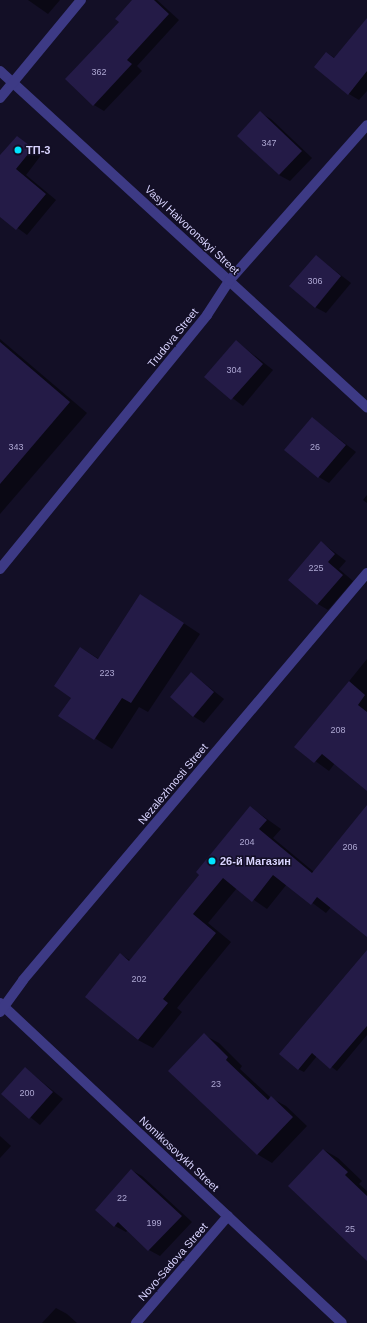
<!DOCTYPE html>
<meta charset="utf-8">
<style>
body{margin:0}
#map{position:relative;width:367px;height:1323px;overflow:hidden;background:#130f26;font-family:Arial,sans-serif}
div>[style]{position:absolute}
.shadow>*{inset:0;background:#0007}
.building>*{inset:0;background:#241b47}
.minor>*{height:10px;margin:-5px;padding:0 5px;transform-origin:5px;border-radius:5px;background:#3d3a85}
.dots>*{width:11px;height:11px;translate:-50% -50%;box-sizing:border-box;border:2px solid #130f26;border-radius:50%}
span{translate:-50% -50%;white-space:nowrap;text-align:center;line-height:1.15;-webkit-text-stroke:3px #130f26;paint-order:stroke}
.number-label{font-size:9px;color:#aca6d1}
.number-label span{-webkit-text-stroke-width:0}
.poi-label{font-size:11px;color:#d9d4ff;font-weight:700}
.left{translate:0 -50%;text-align:left}
.street-label{font-size:11px;color:#d9d4ff}
</style>
<div id="map">
<div class="shadow">
<i style="clip-path:polygon(28px 0,60px 0,48px 14px)"></i>
<i style="clip-path:polygon(134px 0,157px 0,179px 20px,137px 66px,142px 71px,104px 111px,94px 105px)"></i>
<i style="clip-path:polygon(367px 19px,367px 91px,359px 100px,349px 94px,327px 53px,335px 58px)"></i>
<i style="clip-path:polygon(260px 113px,271px 119px,312px 158px,290px 181px,279px 175px,239px 136px)"></i>
<i style="clip-path:polygon(17px 137px,42px 154px,26px 175px,56px 200px,27px 235px,0 215px,0 157px)"></i>
<i style="clip-path:polygon(316px 256px,351px 283px,326px 313px,315px 307px)"></i>
<i style="clip-path:polygon(0 339px,87px 413px,0 514px)"></i>
<i style="clip-path:polygon(236px 341px,273px 370px,243px 406px,205px 377px)"></i>
<i style="clip-path:polygon(312px 418px,356px 452px,329px 483px,319px 477px)"></i>
<i style="clip-path:polygon(367px 495px,367px 503px,363px 500px)"></i>
<i style="clip-path:polygon(321px 542px,346px 561px,339px 569px,353px 581px,328px 610px,318px 604px)"></i>
<i style="clip-path:polygon(141px 595px,200px 634px,148px 712px,139px 707px,112px 749px,60px 716px,72px 697px,81px 648px,99px 659px)"></i>
<i style="clip-path:polygon(367px 659px,367px 782px,335px 763px,329px 771px,296px 747px)"></i>
<i style="clip-path:polygon(191px 673px,224px 699px,204px 723px,193px 716px)"></i>
<i style="clip-path:polygon(367px 806px,367px 931px,331px 907px,326px 913px,287px 884px,267px 909px,237px 888px,208px 923px,231px 942px,177px 1008px,182px 1012px,153px 1048px,138px 1040px,86px 997px,120px 954px,131px 961px,201px 875px,250px 807px,281px 829px,273px 838px,314px 872px)"></i>
<i style="clip-path:polygon(367px 952px,367px 1035px,337px 1071px,317px 1056px,304px 1072px,298px 1069px)"></i>
<i style="clip-path:polygon(204px 1035px,219px 1043px,242px 1066px,240px 1069px,271px 1098px,286px 1106px,307px 1126px,272px 1163px,257px 1154px)"></i>
<i style="clip-path:polygon(25px 1068px,63px 1099px,40px 1125px,2px 1094px)"></i>
<i style="clip-path:polygon(0 1136px,11px 1146px,0 1158px)"></i>
<i style="clip-path:polygon(324px 1150px,338px 1158px,362px 1181px,359px 1184px,367px 1191px,367px 1260px)"></i>
<i style="clip-path:polygon(131px 1170px,142px 1176px,192px 1222px,160px 1256px,149px 1250px,128px 1230px,126px 1232px,115px 1226px,96px 1209px)"></i>
<i style="clip-path:polygon(56px 1308px,67px 1314px,77px 1323px,42px 1323px)"></i>
</div>
<div class="building">
<i style="clip-path:polygon(132px 0,154px 0,169px 14px,127px 60px,132px 64px,93px 106px,65px 79px,119px 22px,115px 19px)"></i>
<i style="clip-path:polygon(367px 18px,367px 71px,348px 95px,314px 67px,326px 52px,334px 58px)"></i>
<i style="clip-path:polygon(260px 111px,302px 151px,279px 175px,237px 136px)"></i>
<i style="clip-path:polygon(17px 136px,33px 148px,16px 169px,46px 194px,16px 230px,0 217px,0 155px)"></i>
<i style="clip-path:polygon(316px 255px,341px 276px,315px 308px,289px 286px)"></i>
<i style="clip-path:polygon(236px 340px,263px 364px,231px 400px,204px 377px)"></i>
<i style="clip-path:polygon(0 342px,70px 402px,0 484px)"></i>
<i style="clip-path:polygon(312px 417px,346px 445px,318px 478px,284px 450px)"></i>
<i style="clip-path:polygon(321px 541px,335px 554px,328px 562px,343px 575px,317px 605px,288px 580px)"></i>
<i style="clip-path:polygon(140px 594px,184px 623px,131px 703px,122px 698px,94px 740px,58px 716px,71px 698px,54px 686px,80px 647px,98px 659px)"></i>
<i style="clip-path:polygon(191px 672px,214px 692px,193px 717px,170px 697px)"></i>
<i style="clip-path:polygon(349px 681px,365px 695px,358px 705px,367px 712px,367px 791px,322px 754px,314px 763px,294px 747px)"></i>
<i style="clip-path:polygon(367px 805px,367px 937px,317px 897px,311px 905px,273px 875px,252px 902px,223px 878px,193px 914px,216px 933px,163px 999px,168px 1003px,138px 1040px,85px 997px,120px 953px,129px 961px,199px 875px,196px 872px,250px 806px,267px 820px,259px 829px,312px 873px)"></i>
<i style="clip-path:polygon(367px 950px,367px 1026px,330px 1069px,312px 1053px,298px 1070px,279px 1054px)"></i>
<i style="clip-path:polygon(204px 1033px,228px 1057px,226px 1060px,268px 1100px,271px 1096px,293px 1117px,257px 1155px,168px 1071px)"></i>
<i style="clip-path:polygon(25px 1067px,53px 1092px,29px 1119px,1px 1094px)"></i>
<i style="clip-path:polygon(323px 1149px,348px 1172px,345px 1175px,367px 1196px,367px 1261px,288px 1186px)"></i>
<i style="clip-path:polygon(131px 1169px,182px 1216px,148px 1251px,118px 1222px,114px 1227px,95px 1210px)"></i>
</div>
<div class="minor">
<i style="left:0;top:71px;width:498px;rotate:42.5deg"></i>
<i style="left:0;top:98px;width:127px;rotate:-50.4deg"></i>
<i style="left:0;top:569px;width:328px;rotate:-50.8deg"></i>
<i style="left:207px;top:315px;width:40px;rotate:-57.1deg"></i>
<i style="left:229px;top:281px;width:208px;rotate:-48.5deg"></i>
<i style="left:0;top:1003px;width:468px;rotate:43.1deg"></i>
<i style="left:0;top:1012px;width:39px;rotate:-54deg"></i>
<i style="left:23px;top:980px;width:533px;rotate:-49.8deg"></i>
<i style="left:136px;top:1323px;width:141px;rotate:-49.3deg"></i>
</div>
<div class="dots">
<i style="left:18px;top:150px;background:#00e5ff"></i>
<i style="left:212px;top:861px;background:#00e5ff"></i>
</div>
<div class="number-label">
<span style="left:99px;top:72px">362</span>
<span style="left:269px;top:143px">347</span>
<span style="left:315px;top:281px">306</span>
<span style="left:234px;top:370px">304</span>
<span style="left:16px;top:447px">343</span>
<span style="left:315px;top:447px">26</span>
<span style="left:316px;top:568px">225</span>
<span style="left:107px;top:673px">223</span>
<span style="left:338px;top:730px">208</span>
<span style="left:247px;top:842px">204</span>
<span style="left:350px;top:847px">206</span>
<span style="left:139px;top:979px">202</span>
<span style="left:216px;top:1084px">23</span>
<span style="left:27px;top:1093px">200</span>
<span style="left:122px;top:1198px">22</span>
<span style="left:154px;top:1223px">199</span>
<span style="left:350px;top:1229px">25</span>
</div>
<div class="poi-label">
<span class="left" style="left:26px;top:150px">ТП-3</span>
<span class="left" style="left:220px;top:861px">26-й Магазин</span>
</div>
<div class="street-label">
<span style="left:192px;top:230px;rotate:43deg">Vasyl Haivoronskyi Street</span>
<span style="left:173px;top:338px;rotate:-51deg">Trudova Street</span>
<span style="left:173px;top:784px;rotate:-50deg">Nezalezhnosti Street</span>
<span style="left:179px;top:1154px;rotate:43deg">Nomikosovykh Street</span>
<span style="left:173px;top:1262px;rotate:-49deg">Novo-Sadova Street</span>
</div>
</div>
